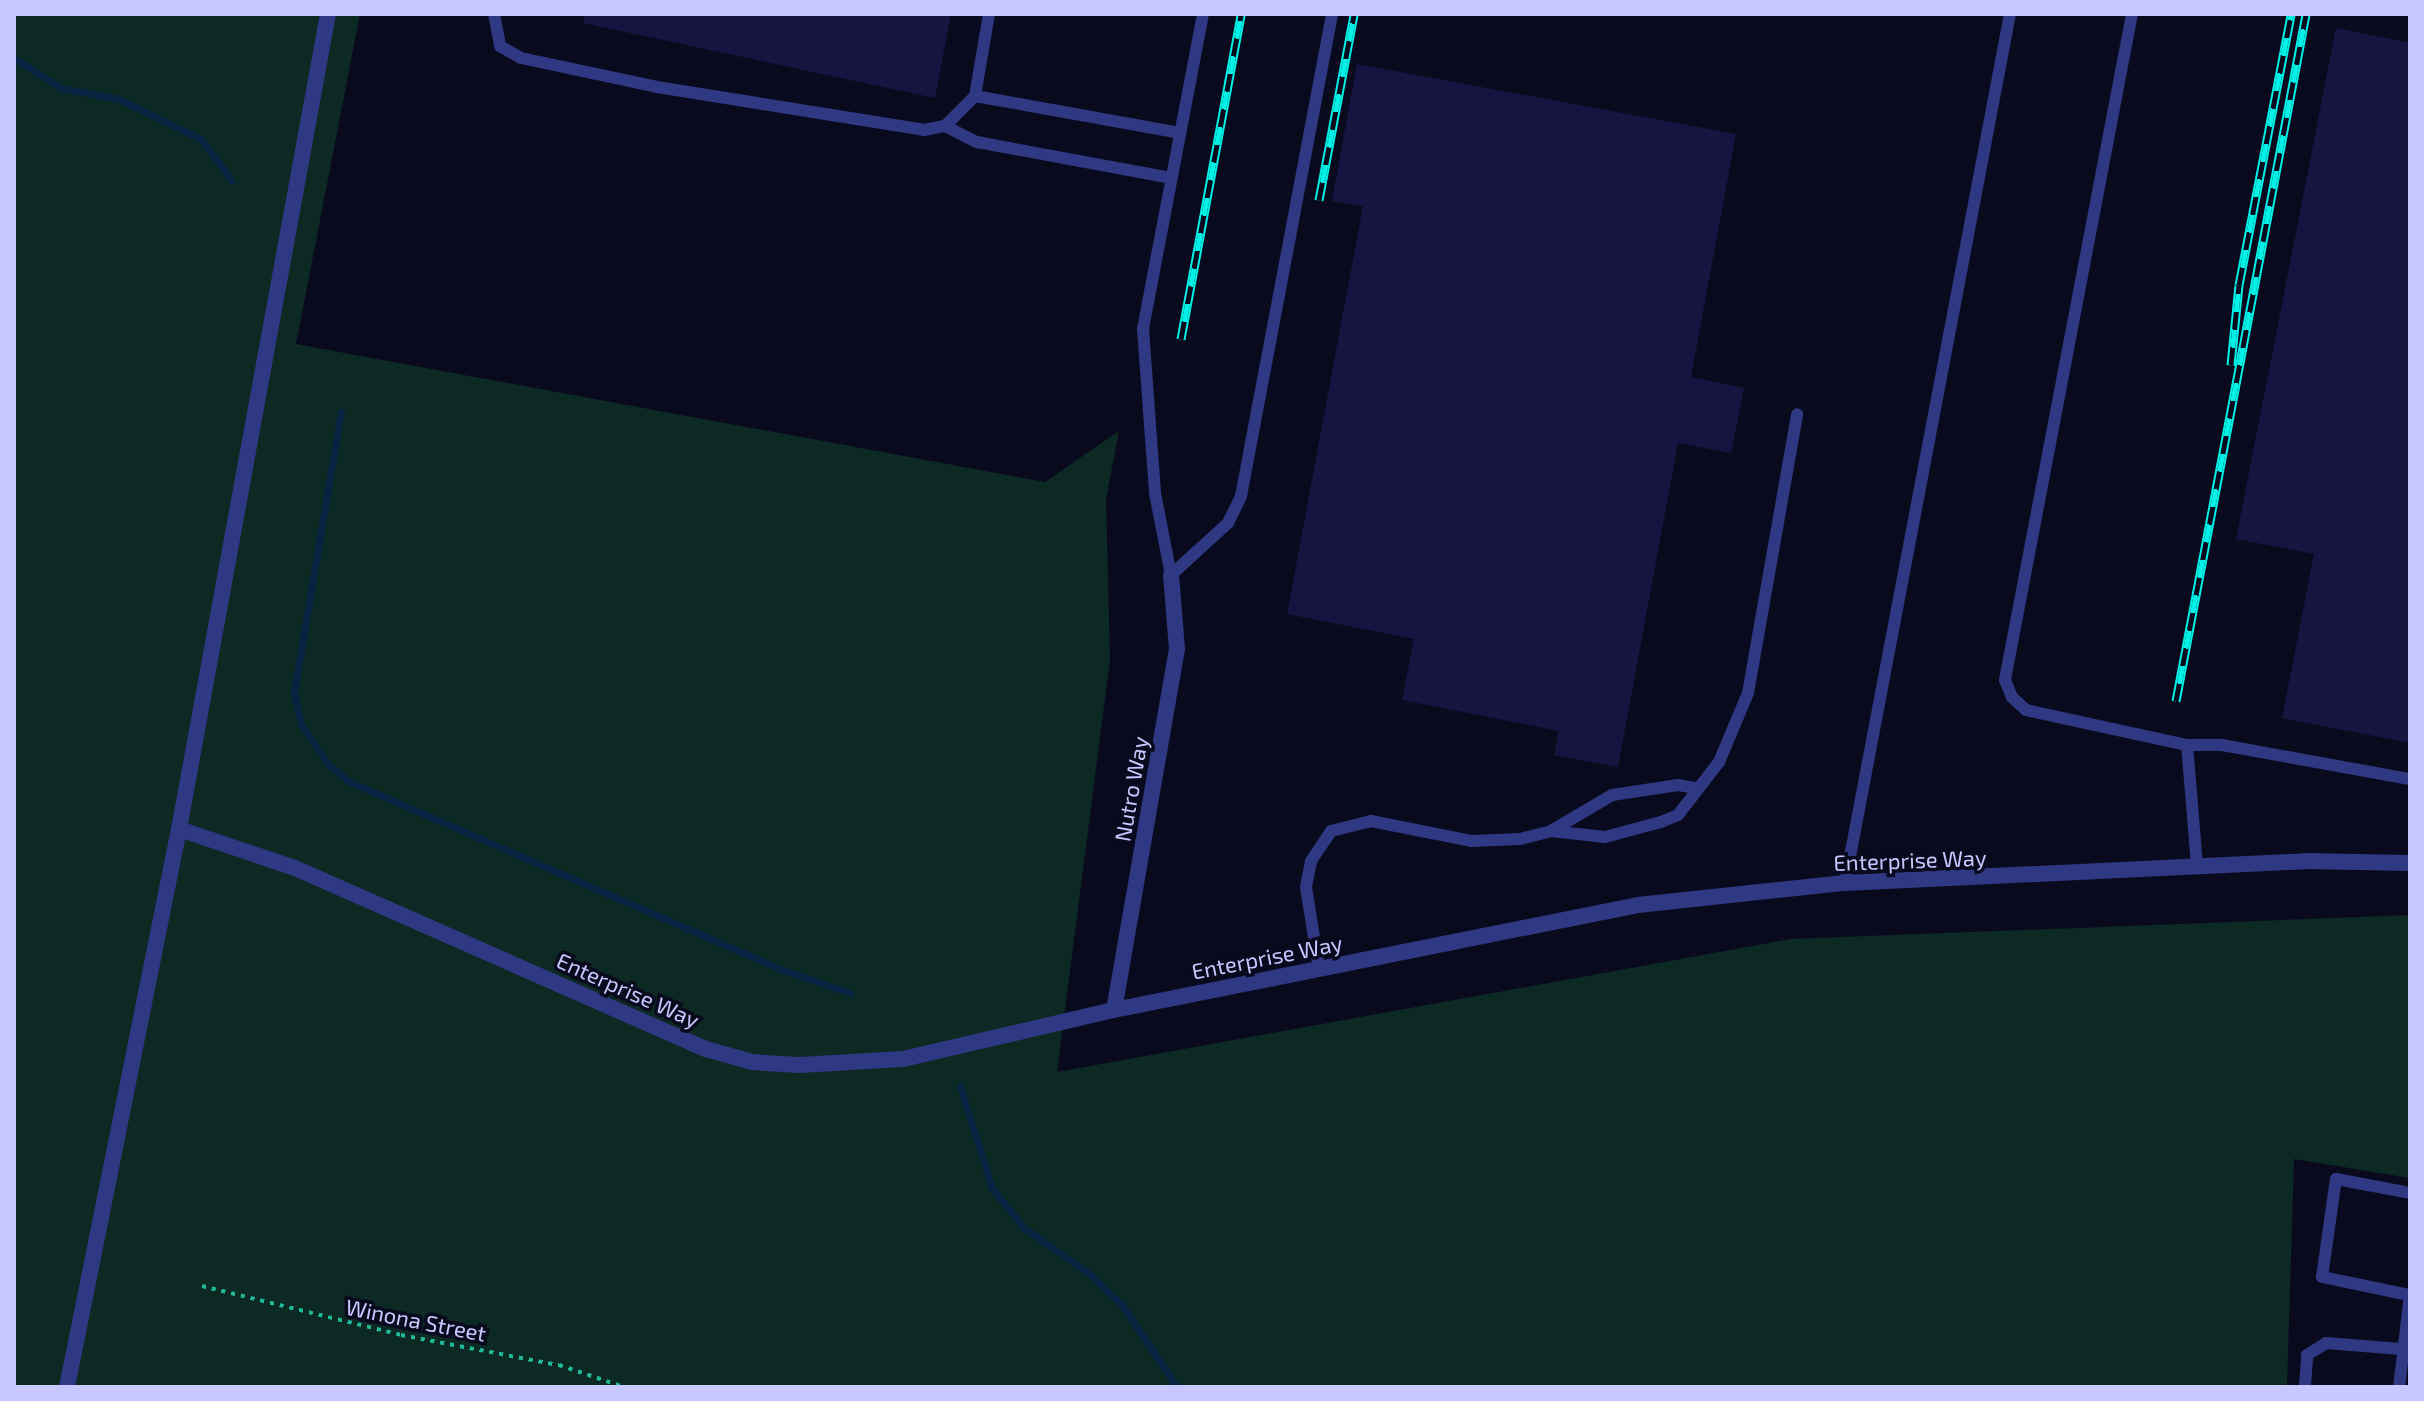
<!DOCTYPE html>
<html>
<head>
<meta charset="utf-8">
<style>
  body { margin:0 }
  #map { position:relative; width:2424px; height:1401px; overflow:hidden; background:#0a0a1e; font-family:"Exo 2",sans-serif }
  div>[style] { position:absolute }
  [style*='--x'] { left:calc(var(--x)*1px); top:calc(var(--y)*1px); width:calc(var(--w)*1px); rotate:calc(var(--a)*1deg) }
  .green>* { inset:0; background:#0c2924 }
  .stream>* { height:7px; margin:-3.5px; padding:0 3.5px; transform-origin:3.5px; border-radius:3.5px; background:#062441 }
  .building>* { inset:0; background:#161441 }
  .path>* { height:4px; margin-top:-2px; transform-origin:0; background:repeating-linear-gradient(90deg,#20ba9a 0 4px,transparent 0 10px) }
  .service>* { height:12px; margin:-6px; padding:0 6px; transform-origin:6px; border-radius:6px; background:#2f3882 }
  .minor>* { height:16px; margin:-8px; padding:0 8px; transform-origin:8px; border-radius:8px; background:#2f3882 }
  .rail>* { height:9px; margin-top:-4.5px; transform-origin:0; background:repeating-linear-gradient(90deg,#0a0a1e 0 18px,#00f2e7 0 36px); box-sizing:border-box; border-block:2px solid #00f2e7 }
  span { translate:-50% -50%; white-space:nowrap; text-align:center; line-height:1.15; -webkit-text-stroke:7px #0a0a1e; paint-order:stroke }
  .street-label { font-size:22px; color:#c7c8ff }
  .frame { position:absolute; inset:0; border:16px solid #c7c8ff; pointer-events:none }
</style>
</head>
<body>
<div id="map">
  <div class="green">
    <div style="clip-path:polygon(14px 14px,360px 14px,296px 344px,1045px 482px,1119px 431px,1106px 499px,1110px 660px,1057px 1072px,1791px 939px,2410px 915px,2410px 1178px,2294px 1159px,2287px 1387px,14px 1387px)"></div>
  </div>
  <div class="stream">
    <div style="--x:14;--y:58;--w:56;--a:32.6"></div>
    <div style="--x:61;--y:88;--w:59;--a:10.7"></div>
    <div style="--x:119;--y:99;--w:91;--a:26"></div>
    <div style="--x:201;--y:139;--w:52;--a:53.6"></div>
    <div style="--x:341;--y:412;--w:284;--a:99.5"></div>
    <div style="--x:294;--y:692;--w:33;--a:78"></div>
    <div style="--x:301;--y:724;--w:48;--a:56"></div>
    <div style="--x:328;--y:764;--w:26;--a:40"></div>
    <div style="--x:348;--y:781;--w:477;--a:23.5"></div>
    <div style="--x:786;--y:971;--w:68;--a:19"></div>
    <div style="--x:960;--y:1086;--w:107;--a:72.6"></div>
    <div style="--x:992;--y:1188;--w:51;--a:51.3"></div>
    <div style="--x:1024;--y:1228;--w:80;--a:34.9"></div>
    <div style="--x:1090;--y:1274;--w:45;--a:44.1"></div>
    <div style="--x:1122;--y:1305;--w:99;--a:56.1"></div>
  </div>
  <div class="building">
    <div style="clip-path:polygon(585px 14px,951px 14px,935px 98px,583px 23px)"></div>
    <div style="clip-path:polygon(2336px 28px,2410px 43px,2410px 743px,2282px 718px,2314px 554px,2236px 539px)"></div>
    <div style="clip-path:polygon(1357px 64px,1736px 134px,1691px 377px,1744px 388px,1731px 453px,1678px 443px,1618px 767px,1554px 755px,1559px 731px,1402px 700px,1414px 639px,1287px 614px,1363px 206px,1332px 201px)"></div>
  </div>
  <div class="path">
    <div style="--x:202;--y:1286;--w:205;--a:13.8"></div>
    <div style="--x:401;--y:1335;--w:161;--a:10.8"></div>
    <div style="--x:559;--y:1365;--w:69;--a:18.7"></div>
  </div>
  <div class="service">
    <div style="--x:494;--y:14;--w:33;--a:79"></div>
    <div style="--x:500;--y:46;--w:24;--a:30"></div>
    <div style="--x:521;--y:58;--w:139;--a:12"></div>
    <div style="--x:657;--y:87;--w:270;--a:9.1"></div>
    <div style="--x:924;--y:130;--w:21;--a:-11"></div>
    <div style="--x:945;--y:126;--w:42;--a:-45"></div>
    <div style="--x:989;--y:14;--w:83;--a:99.7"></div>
    <div style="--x:975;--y:96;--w:208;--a:10.2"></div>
    <div style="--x:1203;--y:14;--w:321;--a:100.8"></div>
    <div style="--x:1143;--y:329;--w:164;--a:85.8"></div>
    <div style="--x:1155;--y:493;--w:84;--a:79"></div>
    <div style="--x:1171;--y:575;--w:77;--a:-42.4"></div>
    <div style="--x:1228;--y:523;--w:30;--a:-64"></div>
    <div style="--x:1241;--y:496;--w:491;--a:-79.3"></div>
    <div style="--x:2132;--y:14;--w:678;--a:100.8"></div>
    <div style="--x:2005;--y:680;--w:18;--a:68"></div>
    <div style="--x:2012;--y:697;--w:19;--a:43"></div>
    <div style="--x:2026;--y:710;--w:165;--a:12.3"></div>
    <div style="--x:945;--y:126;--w:36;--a:27"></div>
    <div style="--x:977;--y:142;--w:197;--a:10.5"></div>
    <div style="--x:1551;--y:831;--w:54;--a:6.3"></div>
    <div style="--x:1605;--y:837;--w:58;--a:-15"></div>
    <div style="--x:1661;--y:822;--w:18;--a:-22"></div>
    <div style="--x:1678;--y:815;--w:67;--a:-52.3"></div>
    <div style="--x:1719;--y:762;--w:75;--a:-67.2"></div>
    <div style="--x:1748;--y:693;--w:283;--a:-80"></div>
    <div style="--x:2197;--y:866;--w:121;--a:-94.7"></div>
    <div style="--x:2187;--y:745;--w:35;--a:0"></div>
    <div style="--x:2222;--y:745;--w:191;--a:10.3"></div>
    <div style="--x:1845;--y:883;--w:885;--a:-79.25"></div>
    <div style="--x:1319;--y:969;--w:83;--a:-99"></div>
    <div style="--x:1306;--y:887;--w:26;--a:-79"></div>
    <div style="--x:1311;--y:861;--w:36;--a:-56"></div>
    <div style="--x:1331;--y:831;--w:41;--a:-14"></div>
    <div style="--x:1371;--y:821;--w:102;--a:11.3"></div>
    <div style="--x:1471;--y:841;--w:49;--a:-2.3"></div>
    <div style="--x:1520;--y:839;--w:32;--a:-14"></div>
    <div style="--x:1551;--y:831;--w:71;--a:-30.5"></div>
    <div style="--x:1612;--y:795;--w:67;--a:-8.6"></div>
    <div style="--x:1678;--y:785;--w:17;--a:10"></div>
    <div style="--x:2409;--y:1295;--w:89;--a:-168.3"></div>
    <div style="--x:2322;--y:1277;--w:99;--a:-81.9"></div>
    <div style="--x:2336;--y:1179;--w:75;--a:10.7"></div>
    <div style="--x:2305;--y:1387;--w:32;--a:-86"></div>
    <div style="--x:2307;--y:1355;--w:22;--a:-32"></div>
    <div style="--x:2326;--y:1343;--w:75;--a:4.6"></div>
    <div style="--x:2399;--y:1387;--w:93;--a:-83.2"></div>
  </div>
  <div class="minor">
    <div style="--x:179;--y:829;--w:122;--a:18.6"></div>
    <div style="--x:295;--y:868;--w:449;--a:23.8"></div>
    <div style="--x:706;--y:1049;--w:48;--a:15.8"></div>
    <div style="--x:752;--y:1062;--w:47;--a:3.7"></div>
    <div style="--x:799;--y:1065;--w:104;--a:-3.3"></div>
    <div style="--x:903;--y:1059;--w:217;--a:-13.1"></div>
    <div style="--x:1114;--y:1010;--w:534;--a:-11.33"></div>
    <div style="--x:1638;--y:905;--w:208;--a:-6.1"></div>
    <div style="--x:1845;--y:883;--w:462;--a:-2.7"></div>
    <div style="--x:2306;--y:861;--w:104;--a:1.1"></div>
    <div style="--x:1114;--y:1010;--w:366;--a:-80.1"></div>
    <div style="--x:1177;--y:649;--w:74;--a:-94.6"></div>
    <div style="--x:67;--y:1387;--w:569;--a:-78.65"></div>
    <div style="--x:179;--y:829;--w:829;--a:-79.64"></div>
  </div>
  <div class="rail">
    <div style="--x:1319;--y:200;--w:189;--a:-79.3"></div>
    <div style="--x:1181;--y:339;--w:330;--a:-79.5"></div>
    <div style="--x:2231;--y:365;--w:80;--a:-84.3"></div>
    <div style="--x:2239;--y:285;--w:276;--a:-79.1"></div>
    <div style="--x:2176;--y:701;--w:699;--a:-79.28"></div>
  </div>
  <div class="street-label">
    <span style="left:1131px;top:789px;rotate:-80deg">Nutro Way</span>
    <span style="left:1910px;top:860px;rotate:-2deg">Enterprise Way</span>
    <span style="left:1267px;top:957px;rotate:-11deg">Enterprise Way</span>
    <span style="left:628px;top:990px;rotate:24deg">Enterprise Way</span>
    <span style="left:416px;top:1320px;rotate:11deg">Winona Street</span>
  </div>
  <div class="frame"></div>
</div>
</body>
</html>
